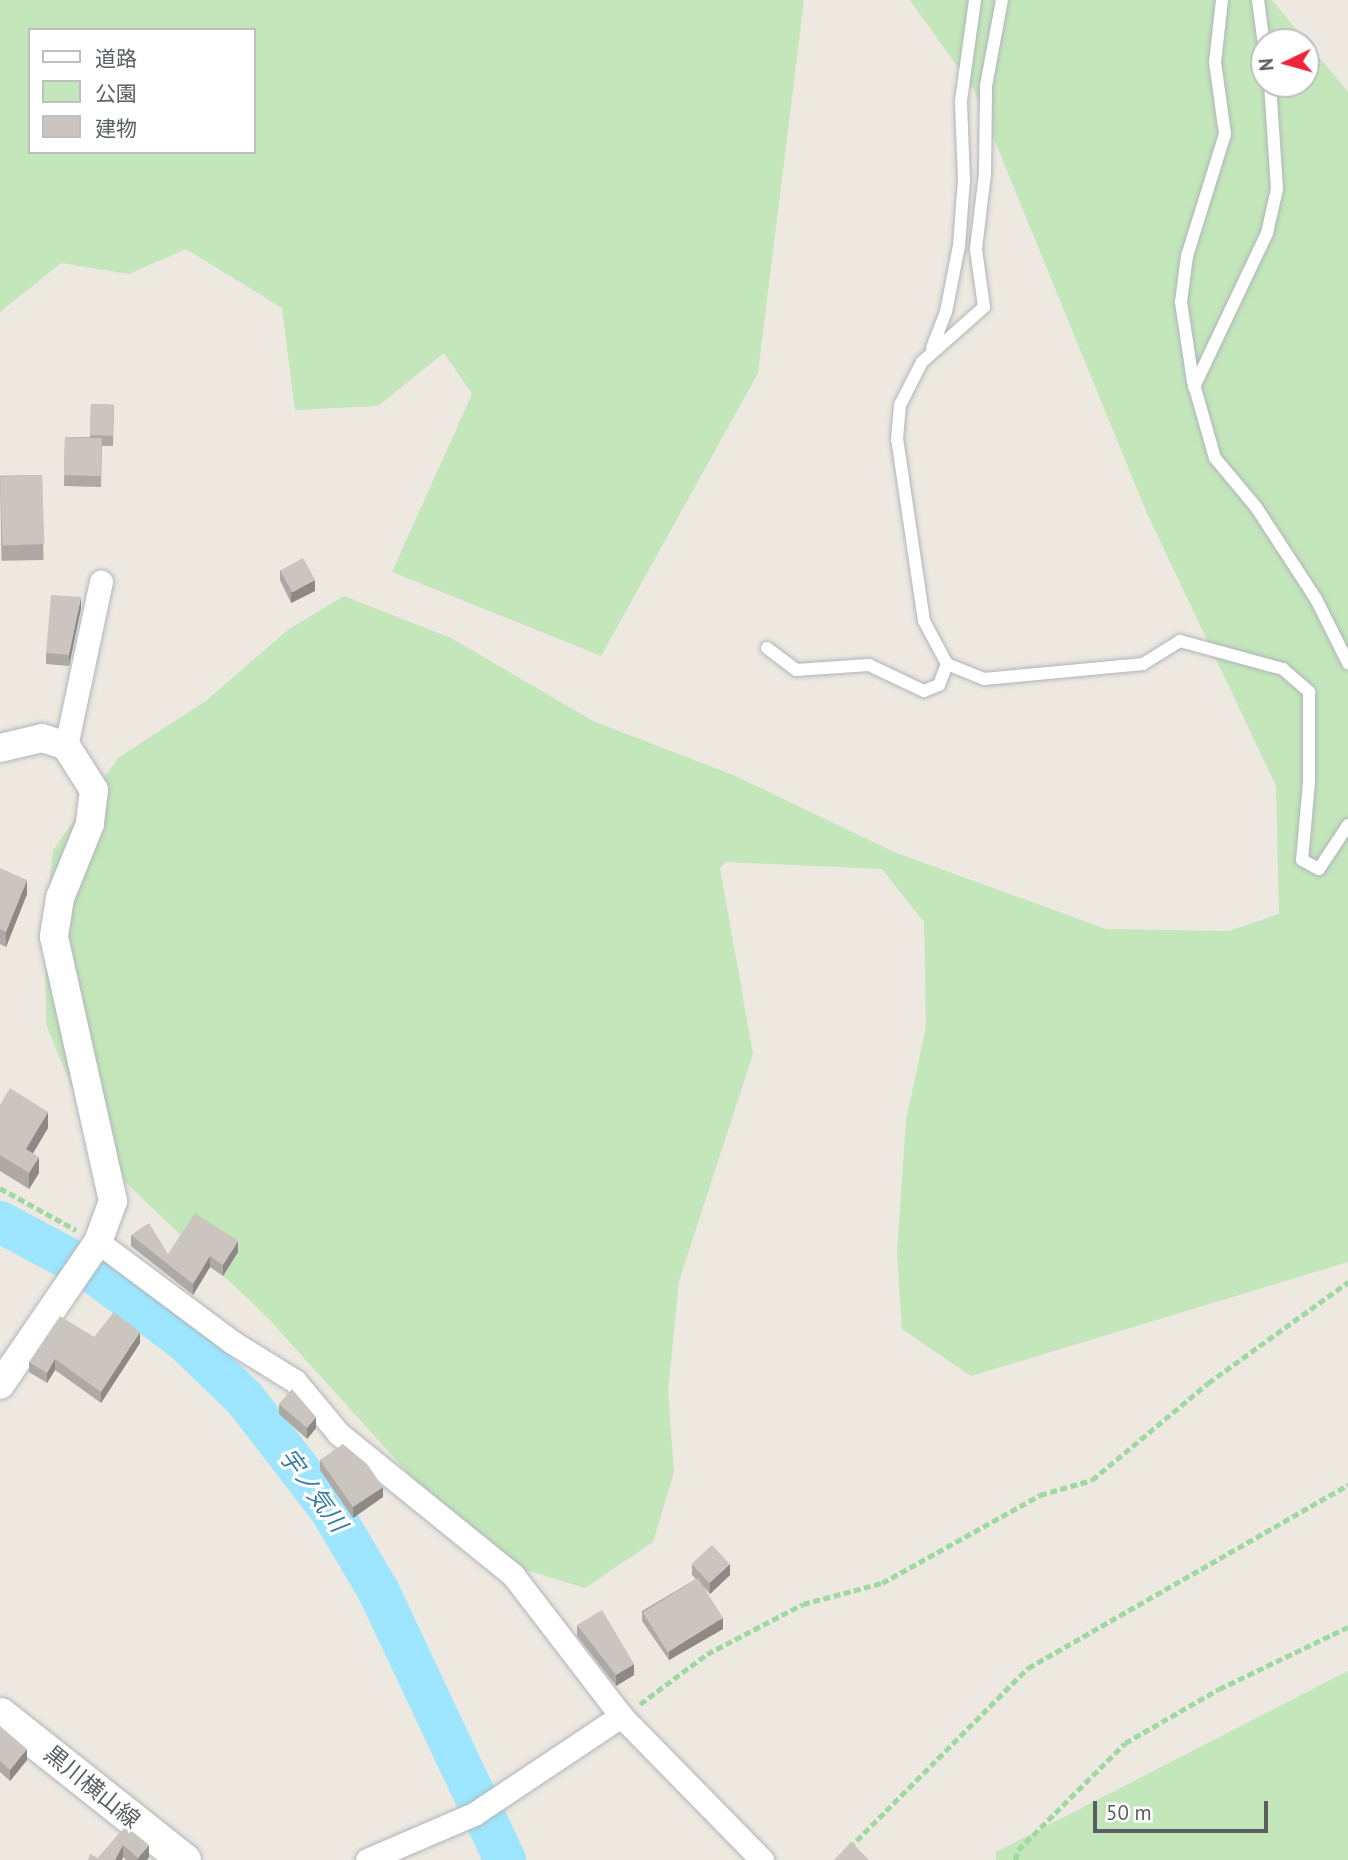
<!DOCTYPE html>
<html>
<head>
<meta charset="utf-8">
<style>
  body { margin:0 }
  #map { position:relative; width:1348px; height:1860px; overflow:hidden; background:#ede8e0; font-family:"PT Sans","Noto Sans JP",sans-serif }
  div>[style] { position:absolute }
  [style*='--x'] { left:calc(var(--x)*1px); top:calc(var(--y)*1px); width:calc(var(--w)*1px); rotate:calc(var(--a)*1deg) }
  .green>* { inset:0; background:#c3e6bb }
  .river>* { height:42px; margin:-21px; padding:0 21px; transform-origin:21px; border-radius:21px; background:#9ee6ff }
  .path>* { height:4.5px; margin-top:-2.25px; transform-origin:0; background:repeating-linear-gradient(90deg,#9ed8a3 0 7px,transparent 0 10.5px) }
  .roads { filter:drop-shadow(0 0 2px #b1b5b9) drop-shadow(0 0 2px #b1b5b9) }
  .service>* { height:12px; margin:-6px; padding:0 6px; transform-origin:6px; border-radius:6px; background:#fff }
  .minor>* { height:23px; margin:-11.5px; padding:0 11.5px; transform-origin:11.5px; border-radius:11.5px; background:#fff }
  .tertiary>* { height:28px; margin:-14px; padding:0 14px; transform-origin:14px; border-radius:14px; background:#fff }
  .secondary>* { height:33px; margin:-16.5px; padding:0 16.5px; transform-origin:16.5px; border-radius:16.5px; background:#fff }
  .wall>* { inset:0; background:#aea9a4; transform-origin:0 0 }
  .shaded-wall>* { inset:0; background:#8d8a86 }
  .building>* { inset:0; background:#cac5bf; transform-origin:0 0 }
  span { translate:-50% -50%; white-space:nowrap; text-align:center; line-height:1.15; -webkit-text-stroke:6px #fff; paint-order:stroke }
  .street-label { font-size:23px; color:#595f62 }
  .water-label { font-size:24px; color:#347da2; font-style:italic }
  .legend { position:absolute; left:28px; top:28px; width:228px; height:126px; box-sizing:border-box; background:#fff; border:2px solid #bdbfc0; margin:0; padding:9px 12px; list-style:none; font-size:21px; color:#595f62 }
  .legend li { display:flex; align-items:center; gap:14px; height:35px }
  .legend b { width:35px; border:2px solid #bdbfc0 }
  .north { position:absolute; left:1250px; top:28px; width:70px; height:70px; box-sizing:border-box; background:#fff; border:2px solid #bdbfc0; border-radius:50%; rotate:265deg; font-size:19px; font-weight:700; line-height:28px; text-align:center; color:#595f62 }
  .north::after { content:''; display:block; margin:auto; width:24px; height:32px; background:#ee2439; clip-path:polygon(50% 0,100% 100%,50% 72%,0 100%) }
  .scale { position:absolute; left:1093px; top:1801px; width:175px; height:32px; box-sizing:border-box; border:4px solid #595f62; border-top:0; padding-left:9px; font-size:21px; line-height:24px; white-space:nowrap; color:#595f62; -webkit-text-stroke:5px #fff; paint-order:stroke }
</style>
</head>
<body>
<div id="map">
  <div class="green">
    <div style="clip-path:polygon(evenodd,0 0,804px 0,758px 373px,601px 656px,392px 572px,472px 394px,444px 353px,378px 406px,295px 410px,282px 308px,186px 249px,129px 274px,61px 263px,0 312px,0 0,30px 30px,254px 30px,254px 152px,30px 152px,30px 30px)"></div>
    <div style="clip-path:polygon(evenodd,910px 0,1272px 0,1348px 92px,1348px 1262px,971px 1376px,902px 1329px,897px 1253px,906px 1120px,926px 1027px,924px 922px,882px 869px,726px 862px,720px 868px,753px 1054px,679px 1281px,668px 1391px,674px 1472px,653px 1542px,585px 1588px,506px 1564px,416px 1482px,268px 1318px,101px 1159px,46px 1024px,45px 925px,53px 850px,118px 758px,207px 700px,289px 629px,344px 596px,451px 638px,593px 721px,733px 775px,894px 852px,1106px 929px,1229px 931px,1279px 914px,1276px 786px,1146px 511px,974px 90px,910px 0,1264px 42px,1306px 42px,1306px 84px,1264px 84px,1264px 42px)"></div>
    <div style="clip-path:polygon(1348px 1671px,1348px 1860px,996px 1860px,996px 1852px)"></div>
  </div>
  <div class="river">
    <div style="--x:0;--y:1222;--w:102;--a:28.1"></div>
    <div style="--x:90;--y:1270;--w:119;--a:36.8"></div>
    <div style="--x:185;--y:1341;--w:83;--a:44"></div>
    <div style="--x:245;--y:1399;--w:139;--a:52.3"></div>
    <div style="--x:330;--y:1509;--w:96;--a:59.4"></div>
    <div style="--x:379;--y:1592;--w:296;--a:64.8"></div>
  </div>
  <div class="path">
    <div style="--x:0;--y:1188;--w:87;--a:28.9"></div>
    <div style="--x:640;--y:1704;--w:84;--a:-36.7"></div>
    <div style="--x:707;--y:1654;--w:108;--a:-27.5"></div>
    <div style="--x:803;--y:1604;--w:82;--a:-14.9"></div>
    <div style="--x:882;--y:1583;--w:181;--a:-29.1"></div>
    <div style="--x:1040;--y:1495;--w:54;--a:-16.1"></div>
    <div style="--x:1092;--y:1480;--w:151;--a:-39.9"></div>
    <div style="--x:1208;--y:1383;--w:173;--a:-35.8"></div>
    <div style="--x:849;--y:1848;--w:254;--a:-45.2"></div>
    <div style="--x:1028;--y:1668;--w:369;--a:-29.8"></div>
    <div style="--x:1015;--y:1860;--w:10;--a:-73"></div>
    <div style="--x:1018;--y:1850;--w:151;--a:-45"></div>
    <div style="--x:1125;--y:1743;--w:108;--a:-29.9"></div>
    <div style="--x:1219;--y:1689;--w:143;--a:-25.7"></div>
  </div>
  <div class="roads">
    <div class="service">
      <div style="--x:1222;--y:0;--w:62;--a:96.4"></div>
      <div style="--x:1215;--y:62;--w:73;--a:82.1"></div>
      <div style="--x:1225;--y:134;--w:128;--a:107.3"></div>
      <div style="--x:1187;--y:256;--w:46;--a:97.4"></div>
      <div style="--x:1181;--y:302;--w:80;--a:81.4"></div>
      <div style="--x:1193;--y:381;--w:80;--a:74.1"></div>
      <div style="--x:1215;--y:458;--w:64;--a:50.1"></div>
      <div style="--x:1256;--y:507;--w:110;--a:56.9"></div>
      <div style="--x:1316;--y:599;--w:72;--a:63.4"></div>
      <div style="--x:1258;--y:0;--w:45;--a:82.4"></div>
      <div style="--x:932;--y:348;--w:39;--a:-69"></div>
      <div style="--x:946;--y:312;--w:67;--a:-78.9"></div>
      <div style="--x:959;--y:246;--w:66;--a:-85.7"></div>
      <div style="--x:964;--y:180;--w:79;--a:-92.2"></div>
      <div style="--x:961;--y:101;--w:102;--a:-82.1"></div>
      <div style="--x:1194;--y:387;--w:170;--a:-64.6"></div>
      <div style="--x:1267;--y:233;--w:45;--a:-77.2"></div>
      <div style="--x:1277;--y:189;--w:105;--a:-93.8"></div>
      <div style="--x:767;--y:648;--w:36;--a:37"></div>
      <div style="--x:796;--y:670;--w:73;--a:-3.9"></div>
      <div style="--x:869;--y:665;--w:61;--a:25.3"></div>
      <div style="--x:924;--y:691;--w:16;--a:-22"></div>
      <div style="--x:939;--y:685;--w:22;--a:-69"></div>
      <div style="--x:947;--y:664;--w:49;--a:-118.1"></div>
      <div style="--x:924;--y:621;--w:184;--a:-98.4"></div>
      <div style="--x:897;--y:439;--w:34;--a:-85"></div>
      <div style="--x:900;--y:405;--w:48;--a:-62.9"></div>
      <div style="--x:922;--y:362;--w:83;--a:-41.6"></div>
      <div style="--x:984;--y:307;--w:59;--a:-97.9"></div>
      <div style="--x:976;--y:249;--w:77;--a:-83.2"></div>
      <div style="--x:985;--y:173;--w:87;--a:-89.3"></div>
      <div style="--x:986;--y:86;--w:87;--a:-79.5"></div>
      <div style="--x:947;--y:664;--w:40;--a:22"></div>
      <div style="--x:984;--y:679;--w:160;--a:-5.4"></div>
      <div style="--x:1143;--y:664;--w:44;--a:-31.9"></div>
      <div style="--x:1180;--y:641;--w:107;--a:15.2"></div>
      <div style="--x:1283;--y:669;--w:35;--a:41"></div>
      <div style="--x:1309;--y:692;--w:90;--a:90"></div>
      <div style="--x:1309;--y:782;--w:78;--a:95.1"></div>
      <div style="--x:1302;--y:860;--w:19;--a:28"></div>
      <div style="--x:1319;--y:869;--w:53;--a:-56.6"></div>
    </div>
    <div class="minor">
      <div style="--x:66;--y:746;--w:168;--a:-78"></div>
      <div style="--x:98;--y:1242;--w:167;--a:36.7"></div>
      <div style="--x:232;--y:1342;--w:74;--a:31.8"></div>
      <div style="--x:295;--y:1381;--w:69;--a:50.3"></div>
      <div style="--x:339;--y:1434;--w:224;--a:39"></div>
      <div style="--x:513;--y:1575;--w:178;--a:52.5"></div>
      <div style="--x:621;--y:1716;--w:202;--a:45.6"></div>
      <div style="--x:367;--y:1860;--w:116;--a:-23.3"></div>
      <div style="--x:474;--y:1814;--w:177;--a:-33.7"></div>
    </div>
    <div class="tertiary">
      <div style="--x:0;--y:748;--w:43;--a:-13.4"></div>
      <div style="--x:42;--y:738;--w:25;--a:18"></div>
      <div style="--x:66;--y:746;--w:52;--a:57.5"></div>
      <div style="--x:94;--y:790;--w:34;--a:97"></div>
      <div style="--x:90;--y:824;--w:80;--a:112.1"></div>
      <div style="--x:60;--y:898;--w:39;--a:99"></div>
      <div style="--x:54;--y:937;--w:271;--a:77.4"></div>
      <div style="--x:113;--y:1201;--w:44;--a:110.1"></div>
      <div style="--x:98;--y:1242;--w:173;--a:124.4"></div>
    </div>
    <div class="secondary">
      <div style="--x:0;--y:1714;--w:235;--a:38.4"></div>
    </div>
  </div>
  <div class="wall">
    <div style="clip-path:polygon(91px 404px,114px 405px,113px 446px,102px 446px,101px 487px,64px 486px,65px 437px,90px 437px)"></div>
    <div style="left:42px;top:475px;width:85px;height:42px;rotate:89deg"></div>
    <div style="clip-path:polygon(280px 570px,315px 591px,291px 603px,280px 580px)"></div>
    <div style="clip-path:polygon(81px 608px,69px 666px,46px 664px,46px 653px)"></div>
    <div style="clip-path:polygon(0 868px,27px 894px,6px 947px,0 944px)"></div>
    <div style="clip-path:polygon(0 1105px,48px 1128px,33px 1153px,39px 1173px,29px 1189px,0 1171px)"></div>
    <div style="clip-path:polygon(131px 1235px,168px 1254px,238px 1252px,223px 1276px,210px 1267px,193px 1295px,131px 1246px)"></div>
    <div style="clip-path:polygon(94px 1337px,140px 1343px,101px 1403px,55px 1370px,47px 1383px,29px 1372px,29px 1362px)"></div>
    <div style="clip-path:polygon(279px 1404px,316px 1428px,307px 1439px,279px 1414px)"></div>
    <div style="clip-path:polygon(320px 1460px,383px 1497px,353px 1518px,320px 1470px)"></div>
    <div style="clip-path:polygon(692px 1564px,730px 1575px,710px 1594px,704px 1587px,723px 1629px,669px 1660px,642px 1621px,642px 1611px,696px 1579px,692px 1575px)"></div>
    <div style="clip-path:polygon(577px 1625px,634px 1675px,616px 1686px,577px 1636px)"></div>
    <div style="clip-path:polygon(0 1726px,27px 1760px,10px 1781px,0 1772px)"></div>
    <div style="clip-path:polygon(126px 1826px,149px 1857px,147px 1860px,126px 1860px,123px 1857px,122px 1860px,88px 1860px,98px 1858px)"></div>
  </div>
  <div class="shaded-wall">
    <div style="clip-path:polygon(315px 580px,315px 591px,291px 603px,291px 592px)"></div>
    <div style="clip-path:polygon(81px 597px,81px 608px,69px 666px,69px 655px)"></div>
    <div style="clip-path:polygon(27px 880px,27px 894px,6px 947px,6px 932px)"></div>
    <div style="clip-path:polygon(48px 1112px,48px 1128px,26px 1165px,26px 1149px)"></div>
    <div style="clip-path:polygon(39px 1157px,39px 1173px,29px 1189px,29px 1173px)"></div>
    <div style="clip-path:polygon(238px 1241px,238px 1252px,223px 1276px,223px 1265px)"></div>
    <div style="clip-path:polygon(210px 1256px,210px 1267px,193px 1295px,193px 1284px)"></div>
    <div style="clip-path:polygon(140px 1332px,140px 1343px,101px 1403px,101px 1392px)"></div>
    <div style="clip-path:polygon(55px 1359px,55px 1370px,47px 1383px,47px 1373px)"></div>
    <div style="clip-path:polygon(316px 1417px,316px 1428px,307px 1439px,307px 1428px)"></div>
    <div style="clip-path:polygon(383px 1487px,383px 1497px,353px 1518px,353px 1507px)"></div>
    <div style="clip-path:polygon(730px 1564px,730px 1575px,710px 1594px,710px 1583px)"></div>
    <div style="clip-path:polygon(723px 1618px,723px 1629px,669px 1660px,669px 1650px)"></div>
    <div style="clip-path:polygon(634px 1664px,634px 1675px,616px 1686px,616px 1675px)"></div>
    <div style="clip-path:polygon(27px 1749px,27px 1760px,10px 1781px,10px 1770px)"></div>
    <div style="clip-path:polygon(123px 1845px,123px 1857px,122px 1860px,115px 1860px)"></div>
    <div style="clip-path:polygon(149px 1845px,149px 1857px,147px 1860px,138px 1860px,138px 1858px)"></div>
  </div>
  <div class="building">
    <div style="left:91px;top:404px;width:23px;height:31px;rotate:2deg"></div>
    <div style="left:65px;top:437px;width:37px;height:38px;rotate:2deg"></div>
    <div style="left:42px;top:475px;width:69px;height:42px;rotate:88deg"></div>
    <div style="left:303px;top:558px;width:25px;height:26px;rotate:61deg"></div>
    <div style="clip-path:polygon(51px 595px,81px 597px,69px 655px,46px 653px)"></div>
    <div style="clip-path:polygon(0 868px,27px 880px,6px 932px,0 929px)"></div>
    <div style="clip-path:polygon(10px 1088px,48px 1112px,26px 1149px,39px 1157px,29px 1173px,0 1155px,0 1105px)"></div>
    <div style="clip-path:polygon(195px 1213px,238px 1241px,223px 1265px,210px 1256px,193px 1284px,131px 1235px,149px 1223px,168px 1254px)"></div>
    <div style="clip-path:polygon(114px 1312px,140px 1332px,101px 1392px,55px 1359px,47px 1373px,29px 1362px,60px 1316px,94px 1337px)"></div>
    <div style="clip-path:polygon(292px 1389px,316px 1417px,307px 1428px,279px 1404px)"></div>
    <div style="clip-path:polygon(343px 1444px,367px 1464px,383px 1487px,353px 1507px,320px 1460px)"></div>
    <div style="left:712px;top:1545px;width:26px;height:28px;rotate:47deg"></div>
    <div style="left:698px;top:1578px;width:47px;height:65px;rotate:58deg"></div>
    <div style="clip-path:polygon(602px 1610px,634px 1664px,616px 1675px,577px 1625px)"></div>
    <div style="clip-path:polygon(0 1726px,27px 1749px,10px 1770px,0 1761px)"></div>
    <div style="clip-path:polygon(126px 1826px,149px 1845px,138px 1858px,123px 1845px,115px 1860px,88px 1860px,90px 1854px,98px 1858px)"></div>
    <div style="clip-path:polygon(851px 1842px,869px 1860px,834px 1860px)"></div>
  </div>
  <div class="street-label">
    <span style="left:92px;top:1787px;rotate:39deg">黒川横山線</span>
  </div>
  <div class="water-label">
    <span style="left:313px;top:1490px;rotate:54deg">宇ノ気川</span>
  </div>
  <ul class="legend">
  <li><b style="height:9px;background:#fff"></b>道路</li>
  <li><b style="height:19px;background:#c3e6bb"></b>公園</li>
  <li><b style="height:19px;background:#cac5bf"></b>建物</li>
  </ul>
  <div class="north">N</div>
  <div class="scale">50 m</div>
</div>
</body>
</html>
